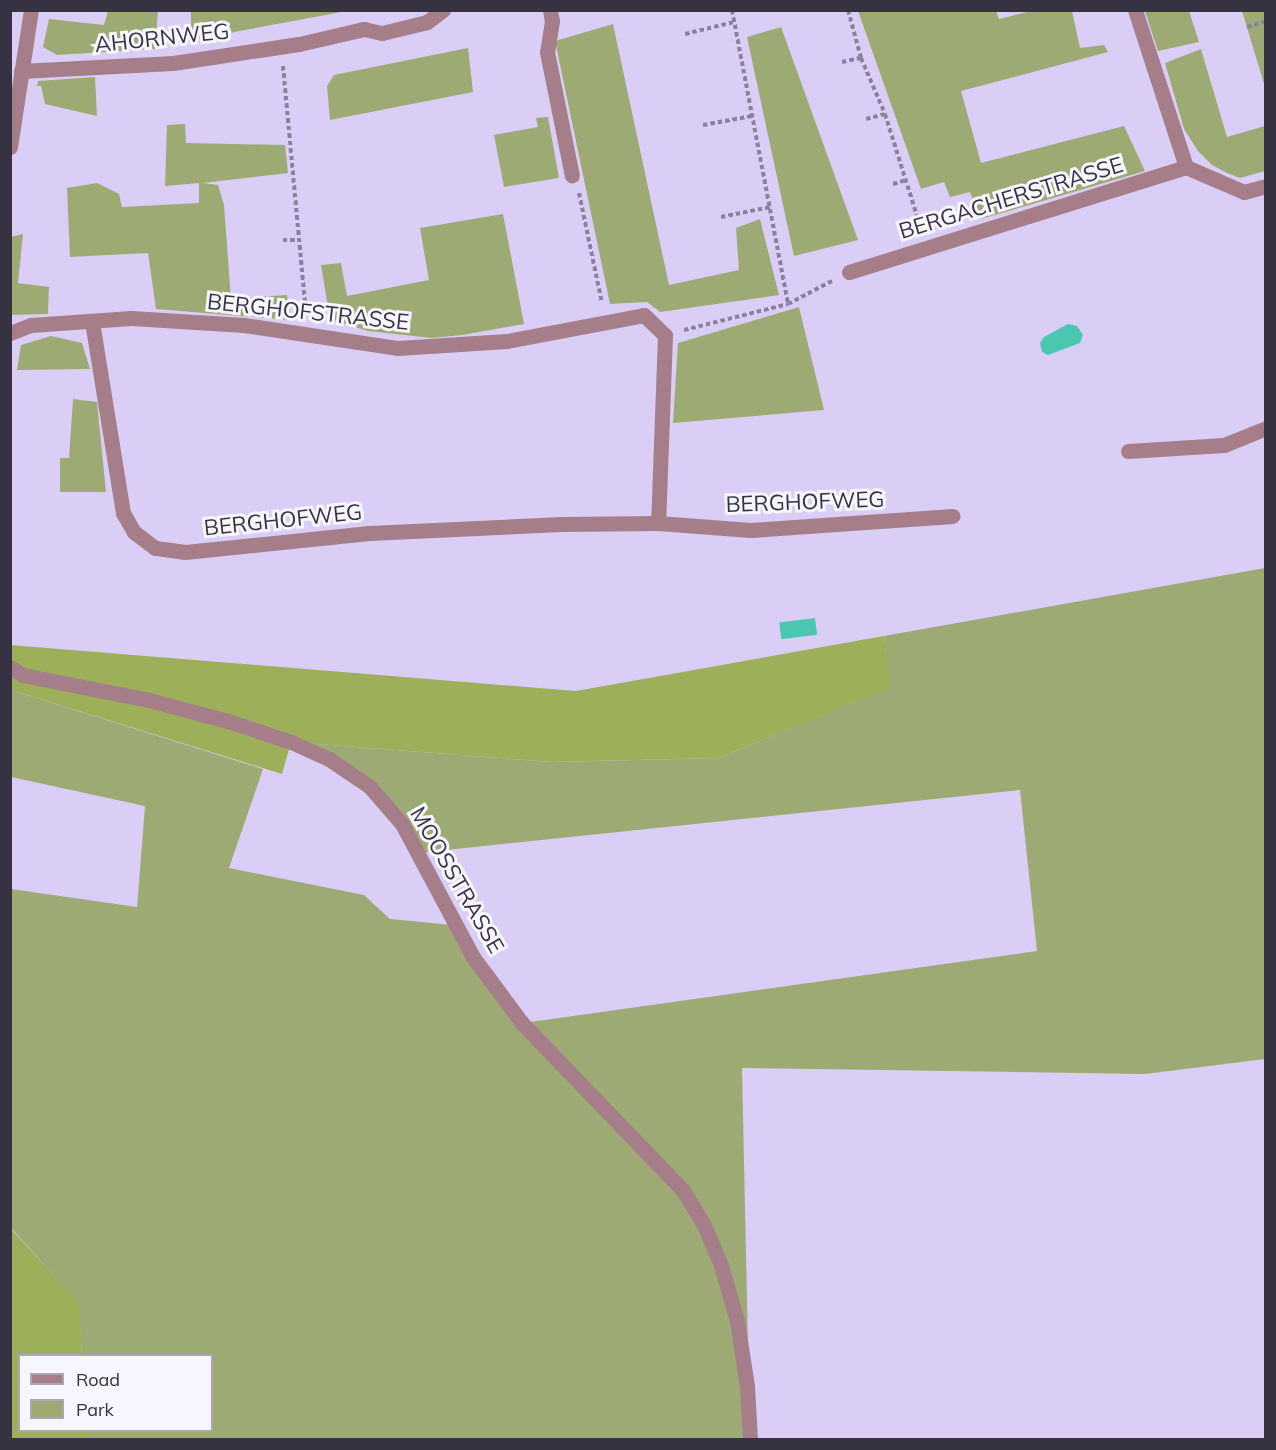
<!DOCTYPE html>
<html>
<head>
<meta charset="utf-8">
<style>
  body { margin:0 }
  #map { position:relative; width:1276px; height:1450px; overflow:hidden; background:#dacef6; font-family:Mulish,sans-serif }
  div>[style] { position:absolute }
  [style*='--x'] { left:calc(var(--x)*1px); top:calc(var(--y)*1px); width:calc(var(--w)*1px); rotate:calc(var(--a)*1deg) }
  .green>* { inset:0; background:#9eaa74 }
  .forest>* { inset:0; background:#9daf59 }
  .water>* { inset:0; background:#4bc6b0; transform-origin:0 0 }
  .path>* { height:4px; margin-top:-2px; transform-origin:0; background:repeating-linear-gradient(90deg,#8a819d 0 4.5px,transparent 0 7.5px) }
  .minor>* { height:15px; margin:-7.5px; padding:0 7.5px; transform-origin:7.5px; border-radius:7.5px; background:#a57e8a }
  span { translate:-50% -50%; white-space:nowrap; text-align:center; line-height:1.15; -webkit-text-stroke:6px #f7f5fd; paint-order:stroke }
  .street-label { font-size:22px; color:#373242 }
  .frame { position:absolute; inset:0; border:12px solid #373242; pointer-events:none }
  .legend { position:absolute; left:18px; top:1354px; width:195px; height:78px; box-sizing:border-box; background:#f7f5fd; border:2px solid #aaa7b2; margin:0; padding:8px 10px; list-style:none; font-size:18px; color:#373242 }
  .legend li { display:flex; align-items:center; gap:12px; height:30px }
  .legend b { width:30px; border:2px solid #aaa7b2 }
</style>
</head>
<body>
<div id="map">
  <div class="green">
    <div style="clip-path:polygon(191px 10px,347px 10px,347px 11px,191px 40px)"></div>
    <div style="clip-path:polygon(108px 11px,158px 11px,155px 49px,57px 55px,43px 47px,49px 19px,104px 25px)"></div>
    <div style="clip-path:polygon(858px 11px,996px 11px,999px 19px,1031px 11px,1072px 11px,1080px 48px,1104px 45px,1108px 52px,961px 91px,981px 163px,1124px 126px,1145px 171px,981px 219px,970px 192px,950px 197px,944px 182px,921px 189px)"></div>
    <div style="clip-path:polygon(1145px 11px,1189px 11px,1199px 42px,1158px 51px)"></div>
    <div style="clip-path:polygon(1242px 11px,1265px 11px,1265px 87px)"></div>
    <div style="clip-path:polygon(613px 24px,669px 285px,739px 270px,736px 228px,760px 219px,779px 295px,660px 312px,647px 302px,610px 304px,555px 41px)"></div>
    <div style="clip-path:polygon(781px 27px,858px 240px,794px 256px,747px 37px)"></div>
    <div style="clip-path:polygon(468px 48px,473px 92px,330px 120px,327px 86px,334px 75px)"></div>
    <div style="clip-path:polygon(1201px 49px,1227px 137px,1265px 126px,1265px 171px,1240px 178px,1227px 173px,1212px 165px,1198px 151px,1184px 129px,1165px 63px)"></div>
    <div style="clip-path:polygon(95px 77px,97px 116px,45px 104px,41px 86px,37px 86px,38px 81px)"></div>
    <div style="clip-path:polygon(548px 117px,559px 178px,504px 187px,494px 135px,538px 127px,536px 118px)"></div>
    <div style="clip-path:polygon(185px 124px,186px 143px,285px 145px,288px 173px,203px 183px,218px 185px,224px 205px,231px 299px,287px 295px,291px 320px,156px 309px,148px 253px,70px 257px,67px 188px,97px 183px,119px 194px,122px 207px,199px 203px,199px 183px,165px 186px,167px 125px)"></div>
    <div style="clip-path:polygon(503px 214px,524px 324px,462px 335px,432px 338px,368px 331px,330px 319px,321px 265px,341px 263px,347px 296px,429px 280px,420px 228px)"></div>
    <div style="clip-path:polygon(23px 234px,18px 283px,49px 287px,48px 314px,11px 315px,11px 237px)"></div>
    <div style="clip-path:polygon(799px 307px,824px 410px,673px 423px,678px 343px)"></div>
    <div style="clip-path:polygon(51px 336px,82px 343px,90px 369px,17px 370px,21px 345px)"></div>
    <div style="clip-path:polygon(73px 399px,97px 402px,106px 492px,60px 492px,60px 458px,69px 458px)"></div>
    <div style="clip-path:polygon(1265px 568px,1265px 1059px,1145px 1074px,742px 1068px,750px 1439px,88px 1439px,88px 1431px,212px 1430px,212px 1356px,82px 1355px,78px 1302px,11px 1228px,11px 889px,137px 907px,145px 806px,11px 777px,11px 690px,263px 769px,229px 868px,364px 895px,390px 919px,453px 925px,523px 1023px,1037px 951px,1020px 790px,418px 853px,370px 787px,291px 742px,552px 762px,719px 758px,889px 687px,884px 636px)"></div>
  </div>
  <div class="forest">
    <div style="clip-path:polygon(884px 636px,890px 687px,719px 758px,552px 762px,291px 742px,282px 774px,11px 690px,10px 645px,576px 691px)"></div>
    <div style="clip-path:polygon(10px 1228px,79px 1302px,82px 1355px,20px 1356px,20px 1430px,88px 1431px,88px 1439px,11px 1439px)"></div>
  </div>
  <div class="water">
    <div style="clip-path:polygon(1068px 324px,1077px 326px,1083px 335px,1080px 343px,1048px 355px,1042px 352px,1040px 343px,1044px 337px)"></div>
    <div style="left:815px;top:618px;width:17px;height:36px;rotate:83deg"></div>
  </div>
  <div class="path">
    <div style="--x:732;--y:10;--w:299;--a:79.2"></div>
    <div style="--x:848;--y:10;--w:50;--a:74.8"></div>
    <div style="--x:861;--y:58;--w:61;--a:66.8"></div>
    <div style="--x:885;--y:114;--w:121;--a:72.6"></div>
    <div style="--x:1247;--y:27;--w:20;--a:-18"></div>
    <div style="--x:685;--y:34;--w:50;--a:-13.8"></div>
    <div style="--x:842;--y:62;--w:19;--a:-12"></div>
    <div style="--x:283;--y:66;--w:248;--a:84.7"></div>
    <div style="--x:866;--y:119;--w:20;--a:-15"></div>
    <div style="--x:703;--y:125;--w:50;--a:-10.4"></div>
    <div style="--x:893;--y:184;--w:14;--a:-17"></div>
    <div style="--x:579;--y:193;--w:112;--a:78.2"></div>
    <div style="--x:721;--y:217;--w:50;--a:-11.5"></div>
    <div style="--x:283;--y:240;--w:16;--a:0"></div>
    <div style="--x:684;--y:330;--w:107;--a:-14"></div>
    <div style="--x:788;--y:304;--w:50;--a:-27.6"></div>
  </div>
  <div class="minor">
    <div style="--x:550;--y:10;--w:11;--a:80"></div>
    <div style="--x:552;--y:21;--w:31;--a:99"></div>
    <div style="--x:547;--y:52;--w:126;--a:78.6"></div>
    <div style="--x:1135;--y:10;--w:165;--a:72"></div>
    <div style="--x:1186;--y:167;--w:63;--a:23.3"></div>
    <div style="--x:1244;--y:192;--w:23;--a:-15"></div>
    <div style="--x:21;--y:71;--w:152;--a:-3"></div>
    <div style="--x:173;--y:63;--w:127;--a:-8.6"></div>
    <div style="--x:299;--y:44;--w:67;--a:-13"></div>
    <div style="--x:364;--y:29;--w:18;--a:13"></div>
    <div style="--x:382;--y:33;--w:46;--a:-13.7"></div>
    <div style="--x:427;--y:22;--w:20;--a:-37"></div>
    <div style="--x:10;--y:147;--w:139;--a:-81.3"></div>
    <div style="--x:849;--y:272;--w:353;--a:-17.3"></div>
    <div style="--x:10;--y:333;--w:22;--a:-21"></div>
    <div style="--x:31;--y:325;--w:100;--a:-4"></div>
    <div style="--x:131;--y:318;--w:113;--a:3.5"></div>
    <div style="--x:244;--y:325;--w:156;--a:8.5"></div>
    <div style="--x:398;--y:348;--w:109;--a:-3.7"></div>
    <div style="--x:507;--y:341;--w:139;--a:-10.7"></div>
    <div style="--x:644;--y:315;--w:29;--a:44"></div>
    <div style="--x:665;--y:335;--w:188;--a:92.1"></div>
    <div style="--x:658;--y:523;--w:97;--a:179.4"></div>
    <div style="--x:561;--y:524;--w:192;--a:177.3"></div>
    <div style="--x:369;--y:533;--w:185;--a:174.1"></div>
    <div style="--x:185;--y:552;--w:30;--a:-172"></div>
    <div style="--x:155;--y:548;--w:26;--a:-143"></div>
    <div style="--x:134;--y:532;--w:22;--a:-120"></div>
    <div style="--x:123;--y:513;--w:194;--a:-99.2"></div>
    <div style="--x:1128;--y:451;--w:96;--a:-3.6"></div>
    <div style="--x:1224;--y:445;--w:45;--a:-22"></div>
    <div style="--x:658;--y:523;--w:93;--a:4.3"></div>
    <div style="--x:751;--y:530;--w:202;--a:-4"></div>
    <div style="--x:10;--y:667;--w:15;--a:32"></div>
    <div style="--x:23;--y:675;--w:128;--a:11.2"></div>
    <div style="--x:149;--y:700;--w:85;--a:15"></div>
    <div style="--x:231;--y:722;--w:63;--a:18.4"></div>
    <div style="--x:291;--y:742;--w:42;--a:24.1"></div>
    <div style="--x:329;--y:759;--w:50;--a:34.3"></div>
    <div style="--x:370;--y:787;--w:49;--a:49.1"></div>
    <div style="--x:402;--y:824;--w:151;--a:61.9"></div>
    <div style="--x:473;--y:957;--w:82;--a:53.4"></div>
    <div style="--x:522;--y:1023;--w:231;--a:46.1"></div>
    <div style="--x:682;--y:1189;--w:42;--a:58.6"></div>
    <div style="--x:704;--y:1225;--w:43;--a:67"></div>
    <div style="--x:721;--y:1265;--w:58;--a:74.1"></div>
    <div style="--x:737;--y:1321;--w:66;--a:81.3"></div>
    <div style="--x:747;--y:1386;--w:54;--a:86.8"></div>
  </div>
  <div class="street-label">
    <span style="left:162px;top:38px;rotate:-6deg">AHORNWEG</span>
    <span style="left:1011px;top:198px;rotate:-17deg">BERGACHERSTRASSE</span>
    <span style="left:308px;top:312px;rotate:6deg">BERGHOFSTRASSE</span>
    <span style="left:805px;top:502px;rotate:-2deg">BERGHOFWEG</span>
    <span style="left:283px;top:520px;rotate:-6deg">BERGHOFWEG</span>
    <span style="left:457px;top:880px;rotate:60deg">MOOSSTRASSE</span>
  </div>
  <div class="frame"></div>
  <ul class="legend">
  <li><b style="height:8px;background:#a57e8a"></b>Road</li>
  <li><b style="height:16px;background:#9eaa74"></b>Park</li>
  </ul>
</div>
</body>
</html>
